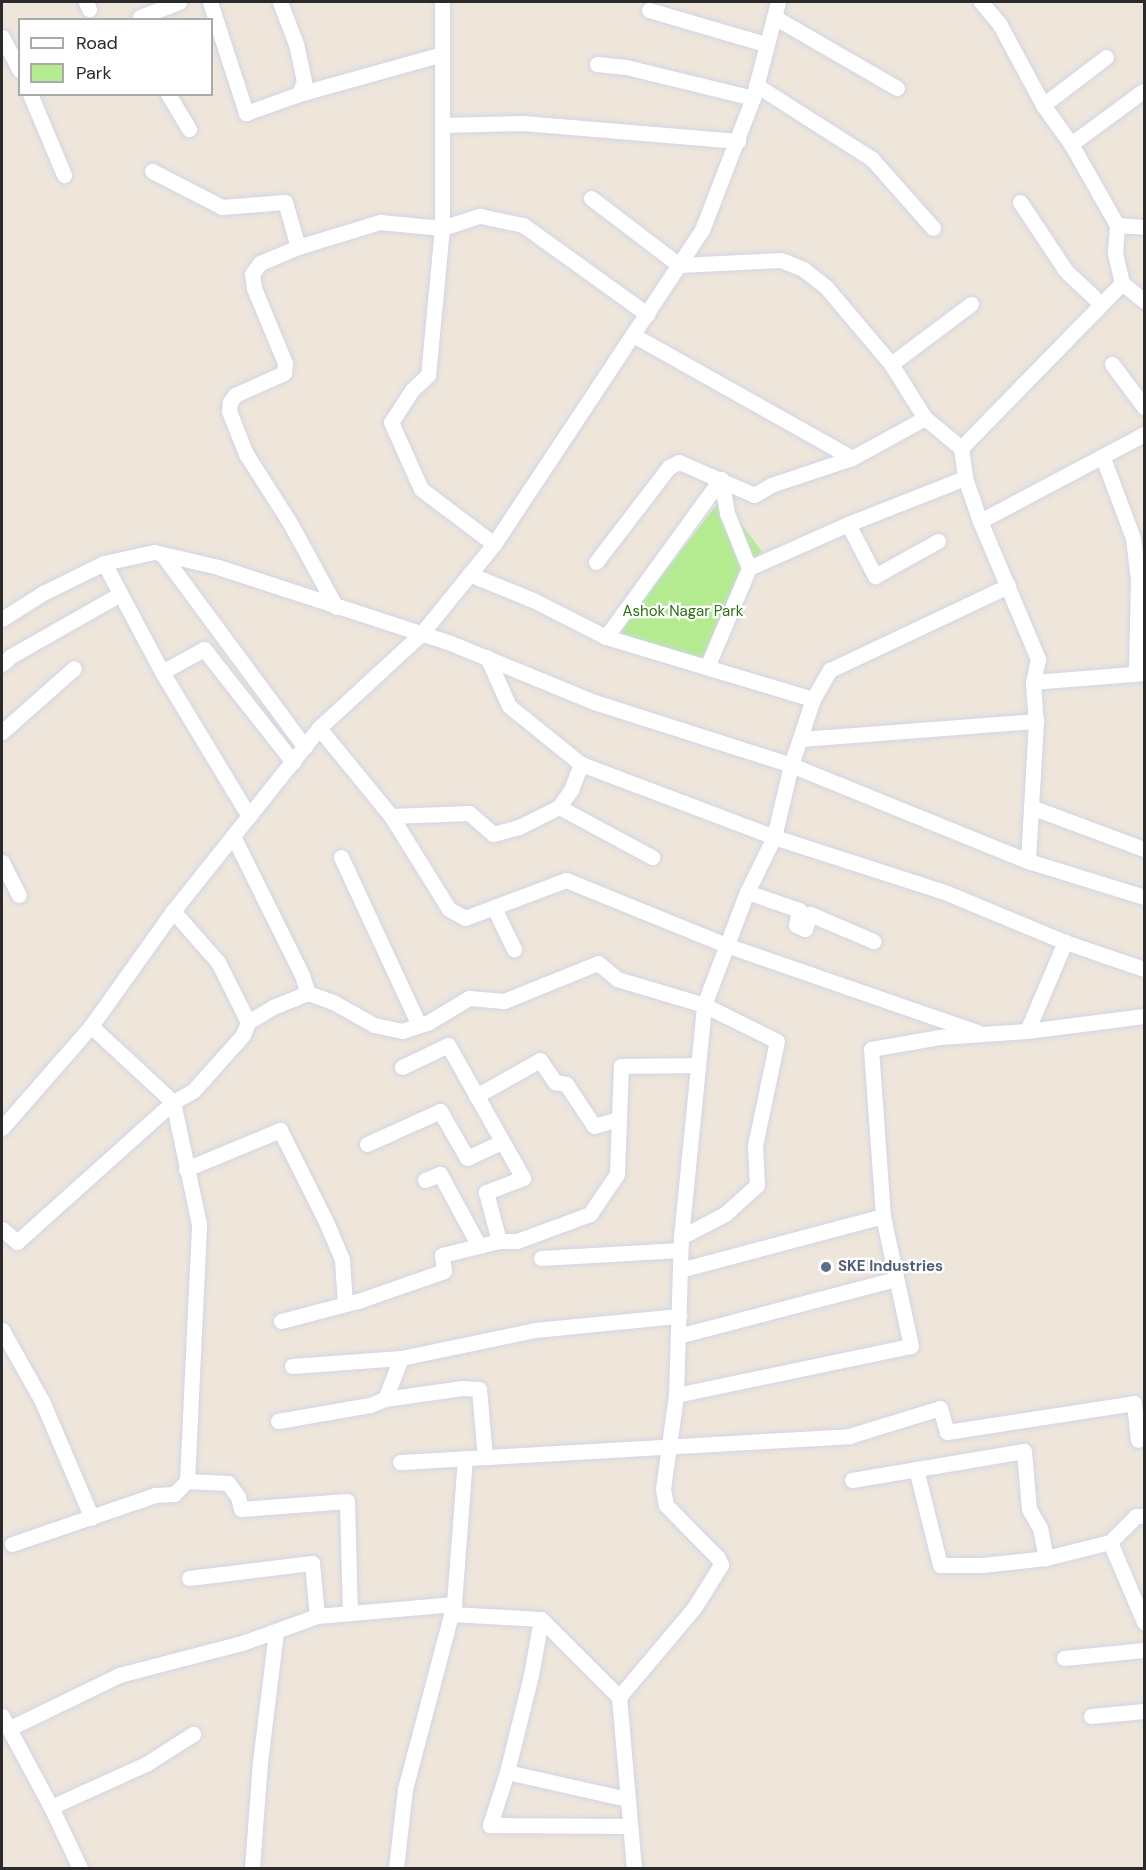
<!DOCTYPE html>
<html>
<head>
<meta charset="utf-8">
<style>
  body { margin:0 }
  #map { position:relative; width:1146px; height:1870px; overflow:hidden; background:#eee5db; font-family:"DM Sans",sans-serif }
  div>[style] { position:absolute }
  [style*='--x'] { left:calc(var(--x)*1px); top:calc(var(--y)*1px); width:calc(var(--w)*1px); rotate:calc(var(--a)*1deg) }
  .green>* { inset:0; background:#b4eb91 }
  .roads { filter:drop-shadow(0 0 2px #d0d5e5) drop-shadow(0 0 2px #d0d5e5) }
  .minor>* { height:15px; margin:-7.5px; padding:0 7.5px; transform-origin:7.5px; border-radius:7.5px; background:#fff }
  .dots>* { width:16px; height:16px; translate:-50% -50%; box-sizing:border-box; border:3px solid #fff; border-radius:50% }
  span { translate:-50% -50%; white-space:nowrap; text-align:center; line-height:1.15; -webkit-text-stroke:4.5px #fff; paint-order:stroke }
  .park-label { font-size:15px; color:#2a7012 }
  .service-label { font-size:15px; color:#4e5e75; font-weight:700 }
  .left { translate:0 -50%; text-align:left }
  .frame { position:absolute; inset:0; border:3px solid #2a2a2a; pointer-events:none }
  .legend { position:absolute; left:18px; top:18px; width:195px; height:78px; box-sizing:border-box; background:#fff; border:2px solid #aaa; margin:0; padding:8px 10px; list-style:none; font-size:18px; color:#2a2a2a }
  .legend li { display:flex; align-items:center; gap:12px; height:30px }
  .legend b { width:30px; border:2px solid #aaa }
</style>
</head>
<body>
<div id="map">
  <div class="green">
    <div style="clip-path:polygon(722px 498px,762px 552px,742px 570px,705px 660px,628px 638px,619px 631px)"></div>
  </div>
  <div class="roads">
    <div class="minor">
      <div style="--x:86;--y:2;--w:8;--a:67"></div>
      <div style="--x:210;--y:2;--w:117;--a:72"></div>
      <div style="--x:246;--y:113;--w:56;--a:-19.7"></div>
      <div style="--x:299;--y:94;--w:14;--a:-69"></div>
      <div style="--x:304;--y:81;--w:38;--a:-102"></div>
      <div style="--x:296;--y:44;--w:45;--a:-110.9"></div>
      <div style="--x:442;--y:2;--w:226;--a:90"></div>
      <div style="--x:442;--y:228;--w:148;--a:95.4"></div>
      <div style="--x:428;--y:375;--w:22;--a:137"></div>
      <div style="--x:412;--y:390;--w:38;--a:123"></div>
      <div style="--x:391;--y:422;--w:73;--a:65.9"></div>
      <div style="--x:421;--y:489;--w:91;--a:37"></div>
      <div style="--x:981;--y:2;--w:30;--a:50"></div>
      <div style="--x:1000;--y:25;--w:91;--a:61.7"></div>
      <div style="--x:1043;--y:105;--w:48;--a:54.3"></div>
      <div style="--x:1071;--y:144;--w:93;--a:60.4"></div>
      <div style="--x:1117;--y:225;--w:28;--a:94"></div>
      <div style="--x:1115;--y:253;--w:31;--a:77"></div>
      <div style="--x:1122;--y:283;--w:28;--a:39"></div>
      <div style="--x:649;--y:10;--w:121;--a:16.3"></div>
      <div style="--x:774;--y:17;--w:142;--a:30"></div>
      <div style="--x:141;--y:20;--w:3;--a:-108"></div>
      <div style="--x:140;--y:17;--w:42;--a:-21"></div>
      <div style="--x:2;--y:37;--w:38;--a:62"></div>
      <div style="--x:597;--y:64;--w:29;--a:6"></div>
      <div style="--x:626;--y:67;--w:131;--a:13.7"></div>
      <div style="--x:756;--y:85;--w:138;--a:32.5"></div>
      <div style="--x:872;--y:159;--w:92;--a:48.5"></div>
      <div style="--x:30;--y:94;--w:88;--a:67.2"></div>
      <div style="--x:168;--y:94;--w:41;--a:59"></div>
      <div style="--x:299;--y:94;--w:148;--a:-15.6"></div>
      <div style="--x:1043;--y:105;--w:79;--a:-37.3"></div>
      <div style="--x:442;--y:125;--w:81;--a:-1.4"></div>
      <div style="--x:523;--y:123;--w:216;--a:4.8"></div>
      <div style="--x:1071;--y:144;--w:89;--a:-36.4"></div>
      <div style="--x:152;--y:171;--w:79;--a:27.2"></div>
      <div style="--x:222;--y:207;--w:63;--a:-4.5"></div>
      <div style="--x:285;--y:202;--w:47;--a:73.9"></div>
      <div style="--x:591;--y:198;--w:111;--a:37.3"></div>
      <div style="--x:679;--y:265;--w:102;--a:-2.8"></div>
      <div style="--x:781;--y:260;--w:24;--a:22"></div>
      <div style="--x:803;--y:269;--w:29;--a:38"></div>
      <div style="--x:826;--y:287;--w:101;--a:49.8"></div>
      <div style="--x:891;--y:364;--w:64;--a:57.8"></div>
      <div style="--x:925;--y:418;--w:47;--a:39.8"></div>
      <div style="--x:961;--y:448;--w:30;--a:82"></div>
      <div style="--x:965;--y:478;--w:46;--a:70.8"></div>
      <div style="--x:980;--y:521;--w:150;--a:67.2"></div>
      <div style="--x:1038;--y:659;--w:24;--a:102"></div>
      <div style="--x:1033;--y:682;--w:39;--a:86"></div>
      <div style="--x:1036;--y:721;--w:140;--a:93.3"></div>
      <div style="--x:1020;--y:202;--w:83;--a:56.3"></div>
      <div style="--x:1066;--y:271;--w:47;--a:43.3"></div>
      <div style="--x:1117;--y:225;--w:27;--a:4"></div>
      <div style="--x:633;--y:335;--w:251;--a:29.3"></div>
      <div style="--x:891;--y:364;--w:100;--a:-36.9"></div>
      <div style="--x:1112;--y:364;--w:54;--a:53.3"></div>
      <div style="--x:961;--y:448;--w:231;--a:-45.7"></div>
      <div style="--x:1103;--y:458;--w:85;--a:69.4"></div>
      <div style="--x:1133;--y:538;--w:38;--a:83"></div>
      <div style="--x:1138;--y:576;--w:96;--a:91.2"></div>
      <div style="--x:721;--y:479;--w:35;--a:80"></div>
      <div style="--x:727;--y:513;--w:59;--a:68.2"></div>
      <div style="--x:980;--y:521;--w:186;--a:-27.9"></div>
      <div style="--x:848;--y:524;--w:59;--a:62.6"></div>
      <div style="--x:875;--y:576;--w:72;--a:-29.1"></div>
      <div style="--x:162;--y:554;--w:240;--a:53.5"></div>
      <div style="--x:596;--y:562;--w:120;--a:-52.5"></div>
      <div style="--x:669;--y:467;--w:11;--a:-27"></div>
      <div style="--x:679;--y:462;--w:82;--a:23.7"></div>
      <div style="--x:754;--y:495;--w:20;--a:-30"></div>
      <div style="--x:771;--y:485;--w:85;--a:-18.4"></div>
      <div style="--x:852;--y:458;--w:83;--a:-28.7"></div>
      <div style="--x:104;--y:563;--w:123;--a:62"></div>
      <div style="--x:162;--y:672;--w:48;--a:-28.7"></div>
      <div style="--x:204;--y:649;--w:144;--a:51.8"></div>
      <div style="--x:469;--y:574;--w:69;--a:22.1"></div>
      <div style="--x:533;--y:600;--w:82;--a:26.9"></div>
      <div style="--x:606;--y:637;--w:216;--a:16.7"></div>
      <div style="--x:336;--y:607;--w:96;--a:-118.7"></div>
      <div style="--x:290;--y:523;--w:82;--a:-122.5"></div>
      <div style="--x:246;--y:454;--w:46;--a:-111.6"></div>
      <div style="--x:229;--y:411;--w:9;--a:-84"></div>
      <div style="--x:230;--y:402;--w:9;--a:-54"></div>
      <div style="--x:235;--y:395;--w:54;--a:-24.2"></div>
      <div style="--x:284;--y:373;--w:10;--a:-84"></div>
      <div style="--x:285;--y:363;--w:81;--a:-112.5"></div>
      <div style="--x:254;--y:288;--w:14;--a:-98"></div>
      <div style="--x:252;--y:274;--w:14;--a:-54"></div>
      <div style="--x:260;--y:263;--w:41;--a:-22.8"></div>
      <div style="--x:298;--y:247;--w:86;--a:-17"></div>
      <div style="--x:380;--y:222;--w:62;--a:5.5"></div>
      <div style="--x:442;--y:228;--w:40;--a:-18"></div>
      <div style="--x:480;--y:216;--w:44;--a:11.8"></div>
      <div style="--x:523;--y:225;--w:153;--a:35.7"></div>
      <div style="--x:2;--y:619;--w:49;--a:-32.4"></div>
      <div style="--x:43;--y:593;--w:68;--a:-26.2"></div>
      <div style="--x:104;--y:563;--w:51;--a:-12.4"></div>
      <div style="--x:154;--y:552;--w:66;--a:13.2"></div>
      <div style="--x:218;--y:567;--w:242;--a:18.1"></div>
      <div style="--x:448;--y:642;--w:158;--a:22.3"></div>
      <div style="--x:594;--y:702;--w:207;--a:17.7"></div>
      <div style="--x:791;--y:765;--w:256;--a:22.1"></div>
      <div style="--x:1028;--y:861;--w:121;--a:17.2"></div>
      <div style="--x:606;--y:637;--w:195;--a:-54"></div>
      <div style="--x:487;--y:657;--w:54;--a:65.8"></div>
      <div style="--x:509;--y:706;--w:92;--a:38.9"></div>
      <div style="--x:581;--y:764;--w:206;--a:20.7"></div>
      <div style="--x:774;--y:837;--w:182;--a:17.9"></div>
      <div style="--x:947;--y:893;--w:128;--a:22.6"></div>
      <div style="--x:1065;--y:942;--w:83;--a:18.9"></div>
      <div style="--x:2;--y:664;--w:12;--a:-42"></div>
      <div style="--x:11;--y:656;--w:125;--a:-29.6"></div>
      <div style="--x:707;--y:667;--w:108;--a:-67"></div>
      <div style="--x:749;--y:568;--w:108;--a:-24"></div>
      <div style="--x:848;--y:524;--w:126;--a:-21.5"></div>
      <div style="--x:162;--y:672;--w:168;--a:58.9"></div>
      <div style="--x:1033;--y:682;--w:111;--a:-4.6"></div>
      <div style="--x:319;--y:728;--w:114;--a:50.7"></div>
      <div style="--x:391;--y:816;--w:78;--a:-2.2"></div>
      <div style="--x:469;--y:813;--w:32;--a:41"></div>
      <div style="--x:493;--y:834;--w:27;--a:-15"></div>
      <div style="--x:519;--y:827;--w:45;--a:-26.6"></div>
      <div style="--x:559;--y:807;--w:21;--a:-55"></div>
      <div style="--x:571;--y:790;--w:28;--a:-69"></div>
      <div style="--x:2;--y:732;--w:96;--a:-41.6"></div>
      <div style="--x:802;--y:739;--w:235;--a:-4.4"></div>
      <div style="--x:559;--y:807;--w:106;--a:28.3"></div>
      <div style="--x:1031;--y:807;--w:121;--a:20.4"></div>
      <div style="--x:391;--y:816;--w:110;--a:58.1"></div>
      <div style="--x:449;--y:909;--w:18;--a:29"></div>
      <div style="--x:465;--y:918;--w:108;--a:-20.6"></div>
      <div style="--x:566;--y:880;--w:173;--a:22.1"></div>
      <div style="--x:726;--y:945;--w:266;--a:19.1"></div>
      <div style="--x:233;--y:836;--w:155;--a:63.6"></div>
      <div style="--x:302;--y:975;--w:19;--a:72"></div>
      <div style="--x:341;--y:857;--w:185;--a:65.1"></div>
      <div style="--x:2;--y:862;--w:37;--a:63"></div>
      <div style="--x:747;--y:892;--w:55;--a:19.1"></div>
      <div style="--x:799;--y:910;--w:15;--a:101"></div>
      <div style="--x:796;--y:925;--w:10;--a:24"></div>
      <div style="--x:805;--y:929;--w:16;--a:-72"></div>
      <div style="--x:810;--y:914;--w:69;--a:23.2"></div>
      <div style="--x:494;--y:908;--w:46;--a:64"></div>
      <div style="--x:173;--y:911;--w:68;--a:48.6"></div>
      <div style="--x:218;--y:962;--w:67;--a:63.4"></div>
      <div style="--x:248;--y:1022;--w:29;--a:-31"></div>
      <div style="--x:273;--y:1007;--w:38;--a:-22"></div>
      <div style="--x:308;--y:993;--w:27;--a:20"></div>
      <div style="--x:333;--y:1002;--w:47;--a:29.3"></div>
      <div style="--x:374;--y:1025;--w:29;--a:12"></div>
      <div style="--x:402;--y:1031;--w:28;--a:-18"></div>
      <div style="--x:429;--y:1022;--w:47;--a:-31"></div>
      <div style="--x:469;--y:998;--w:35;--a:5"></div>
      <div style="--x:504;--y:1001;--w:101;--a:-22"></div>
      <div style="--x:598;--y:963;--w:25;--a:40"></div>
      <div style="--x:617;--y:979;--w:91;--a:16.6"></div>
      <div style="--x:704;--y:1005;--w:81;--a:26.3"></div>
      <div style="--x:777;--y:1041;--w:106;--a:101.9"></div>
      <div style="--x:755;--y:1145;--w:40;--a:87.1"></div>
      <div style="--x:757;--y:1185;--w:43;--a:137.8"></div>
      <div style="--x:725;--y:1214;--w:50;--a:152.4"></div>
      <div style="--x:1027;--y:1031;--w:97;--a:-66.9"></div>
      <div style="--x:402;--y:1067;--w:51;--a:-25.6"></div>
      <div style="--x:448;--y:1045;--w:153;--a:60.6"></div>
      <div style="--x:523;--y:1178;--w:40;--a:159"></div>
      <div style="--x:486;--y:1192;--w:51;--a:75.1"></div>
      <div style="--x:476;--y:1096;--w:73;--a:-29.4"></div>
      <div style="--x:540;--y:1060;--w:27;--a:56"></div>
      <div style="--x:555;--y:1082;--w:11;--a:10"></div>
      <div style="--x:566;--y:1084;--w:50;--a:56.3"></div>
      <div style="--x:594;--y:1126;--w:25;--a:-16"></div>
      <div style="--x:2;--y:1128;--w:135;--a:-48.9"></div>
      <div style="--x:91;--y:1026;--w:141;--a:-54.5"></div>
      <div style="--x:173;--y:911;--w:234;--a:-51.4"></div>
      <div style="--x:319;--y:728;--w:140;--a:-42.7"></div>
      <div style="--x:422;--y:633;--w:114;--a:-51"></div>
      <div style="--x:494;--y:544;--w:377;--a:-56.5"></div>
      <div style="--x:702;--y:230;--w:142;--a:-68.9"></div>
      <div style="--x:753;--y:98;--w:99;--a:-75.4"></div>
      <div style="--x:367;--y:1144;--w:80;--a:-24.3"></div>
      <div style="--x:440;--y:1111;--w:54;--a:60.1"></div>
      <div style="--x:467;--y:1158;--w:38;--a:-25"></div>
      <div style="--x:186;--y:1169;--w:102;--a:-22.5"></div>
      <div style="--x:280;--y:1130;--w:105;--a:63.4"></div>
      <div style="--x:327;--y:1224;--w:39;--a:67"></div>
      <div style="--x:342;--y:1260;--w:44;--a:86.1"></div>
      <div style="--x:425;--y:1180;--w:16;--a:-22"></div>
      <div style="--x:440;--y:1174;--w:82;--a:61.6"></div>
      <div style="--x:2;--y:1229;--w:20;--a:41"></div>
      <div style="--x:17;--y:1242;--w:210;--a:-41.9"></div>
      <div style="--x:173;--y:1102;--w:112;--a:-137.2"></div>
      <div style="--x:541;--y:1258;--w:139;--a:-3.3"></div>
      <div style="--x:680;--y:1270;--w:210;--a:-14.9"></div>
      <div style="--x:281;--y:1321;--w:80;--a:-14.6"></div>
      <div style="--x:358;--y:1301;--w:91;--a:-19.2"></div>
      <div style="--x:444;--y:1271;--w:16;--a:-97"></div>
      <div style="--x:442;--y:1255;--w:59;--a:-13.8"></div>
      <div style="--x:499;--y:1241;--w:18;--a:0"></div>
      <div style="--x:517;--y:1241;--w:78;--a:-20.3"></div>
      <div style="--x:590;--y:1214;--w:48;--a:-56"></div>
      <div style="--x:617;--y:1174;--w:108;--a:-87.9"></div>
      <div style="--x:621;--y:1066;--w:77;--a:-0.7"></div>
      <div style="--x:2;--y:1330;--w:81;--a:60.6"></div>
      <div style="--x:42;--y:1401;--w:127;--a:66.9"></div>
      <div style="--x:678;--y:1336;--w:224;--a:-14.7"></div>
      <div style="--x:292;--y:1366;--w:109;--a:-4.2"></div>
      <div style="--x:676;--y:1395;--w:240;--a:-11.8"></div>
      <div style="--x:911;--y:1346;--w:133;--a:-102.2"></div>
      <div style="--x:883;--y:1216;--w:167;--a:-94.1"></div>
      <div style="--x:871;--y:1049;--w:69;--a:-10"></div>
      <div style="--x:939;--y:1037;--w:88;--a:-3.9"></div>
      <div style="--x:1027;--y:1031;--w:118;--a:-7.3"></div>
      <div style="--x:385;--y:1399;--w:78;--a:-8.1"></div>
      <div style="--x:462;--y:1388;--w:17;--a:3"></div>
      <div style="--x:479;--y:1389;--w:68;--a:85"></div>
      <div style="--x:278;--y:1421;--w:93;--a:-9.9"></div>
      <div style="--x:370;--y:1405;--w:16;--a:-22"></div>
      <div style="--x:385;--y:1399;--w:44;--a:-68.7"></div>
      <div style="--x:401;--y:1358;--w:137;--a:-11.8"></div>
      <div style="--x:535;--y:1330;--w:145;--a:-5.6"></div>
      <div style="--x:400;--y:1462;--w:450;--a:-3.3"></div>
      <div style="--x:849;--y:1436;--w:95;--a:-17.1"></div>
      <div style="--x:940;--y:1408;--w:25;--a:74"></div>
      <div style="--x:947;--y:1432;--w:189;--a:-8.8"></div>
      <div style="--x:1134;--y:1403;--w:37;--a:84"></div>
      <div style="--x:916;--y:1469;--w:99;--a:76"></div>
      <div style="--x:940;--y:1565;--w:42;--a:0"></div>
      <div style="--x:982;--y:1565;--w:64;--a:-6.2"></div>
      <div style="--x:1046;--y:1558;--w:66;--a:-14"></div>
      <div style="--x:1110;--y:1542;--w:37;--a:-45"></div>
      <div style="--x:1136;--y:1516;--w:8;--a:0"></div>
      <div style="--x:852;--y:1480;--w:174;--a:-9.6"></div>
      <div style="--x:1024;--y:1451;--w:58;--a:85.1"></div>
      <div style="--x:1029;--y:1509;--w:22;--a:60"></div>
      <div style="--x:1040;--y:1528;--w:31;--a:79"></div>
      <div style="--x:187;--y:1481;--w:41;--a:2.8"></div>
      <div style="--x:228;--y:1483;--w:17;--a:54"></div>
      <div style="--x:238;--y:1497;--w:12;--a:76"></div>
      <div style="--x:241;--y:1509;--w:106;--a:-4.3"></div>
      <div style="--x:347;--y:1501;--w:112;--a:88.5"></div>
      <div style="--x:1110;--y:1542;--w:87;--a:67"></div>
      <div style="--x:12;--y:1544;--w:151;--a:-18.9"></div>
      <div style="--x:155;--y:1495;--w:19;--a:-3"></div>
      <div style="--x:174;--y:1494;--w:18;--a:-45"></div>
      <div style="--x:187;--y:1481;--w:257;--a:-87.3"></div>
      <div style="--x:199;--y:1224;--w:125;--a:-102"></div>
      <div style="--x:173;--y:1102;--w:23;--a:-29"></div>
      <div style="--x:193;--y:1091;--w:75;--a:-48.2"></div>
      <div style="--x:243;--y:1035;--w:14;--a:-69"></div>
      <div style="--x:189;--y:1578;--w:124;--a:-7"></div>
      <div style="--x:312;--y:1563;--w:53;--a:84.6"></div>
      <div style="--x:451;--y:1614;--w:90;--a:3.2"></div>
      <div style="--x:541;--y:1619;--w:110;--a:45"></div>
      <div style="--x:619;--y:1697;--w:172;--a:85"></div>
      <div style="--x:541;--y:1619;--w:57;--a:100.1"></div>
      <div style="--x:531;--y:1675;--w:100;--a:103.9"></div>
      <div style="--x:507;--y:1772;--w:123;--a:12.7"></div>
      <div style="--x:1064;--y:1658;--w:80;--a:-5.7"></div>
      <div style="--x:619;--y:1697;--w:116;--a:-49.9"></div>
      <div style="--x:694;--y:1608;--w:51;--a:-57.9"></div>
      <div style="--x:721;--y:1565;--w:8;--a:-113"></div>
      <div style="--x:718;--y:1558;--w:74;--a:-134.5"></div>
      <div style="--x:666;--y:1505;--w:16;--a:-101"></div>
      <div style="--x:663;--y:1489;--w:95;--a:-82.1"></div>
      <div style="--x:676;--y:1395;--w:158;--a:-88.2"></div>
      <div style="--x:681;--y:1237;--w:233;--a:-84.3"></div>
      <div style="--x:704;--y:1005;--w:121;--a:-69.2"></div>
      <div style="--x:747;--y:892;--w:61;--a:-63.9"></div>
      <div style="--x:774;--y:837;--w:74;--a:-76.7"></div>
      <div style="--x:791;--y:765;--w:70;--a:-71.6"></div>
      <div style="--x:813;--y:699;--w:34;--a:-60"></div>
      <div style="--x:830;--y:670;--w:197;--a:-25.3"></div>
      <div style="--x:2;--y:1716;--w:103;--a:61.7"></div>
      <div style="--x:51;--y:1807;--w:68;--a:64.6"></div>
      <div style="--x:1091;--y:1716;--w:53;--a:-5.4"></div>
      <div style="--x:10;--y:1728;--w:121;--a:-25.9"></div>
      <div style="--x:119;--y:1675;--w:127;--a:-14.6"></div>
      <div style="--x:242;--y:1643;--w:80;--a:-19.8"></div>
      <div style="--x:317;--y:1616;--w:138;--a:-5"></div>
      <div style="--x:507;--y:1772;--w:56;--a:107.8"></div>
      <div style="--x:490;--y:1825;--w:140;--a:0.4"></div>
      <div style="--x:51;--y:1807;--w:104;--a:-24.4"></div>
      <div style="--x:146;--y:1764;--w:56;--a:-32.6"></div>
      <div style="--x:252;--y:1868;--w:106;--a:-85.7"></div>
      <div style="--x:260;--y:1762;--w:131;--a:-83"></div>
      <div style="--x:396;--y:1868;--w:80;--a:-83.5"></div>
      <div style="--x:405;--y:1789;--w:191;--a:-75.2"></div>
      <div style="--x:454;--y:1604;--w:146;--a:-85.7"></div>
    </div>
  </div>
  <div class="dots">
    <div style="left:826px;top:1267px;background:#5c6f8a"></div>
  </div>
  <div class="park-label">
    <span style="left:683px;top:612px">Ashok Nagar Park</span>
  </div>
  <div class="service-label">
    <span class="left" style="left:838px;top:1267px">SKE Industries</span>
  </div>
  <div class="frame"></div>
  <ul class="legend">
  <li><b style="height:8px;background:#fff"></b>Road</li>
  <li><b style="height:16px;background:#b4eb91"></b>Park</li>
  </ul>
</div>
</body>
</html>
